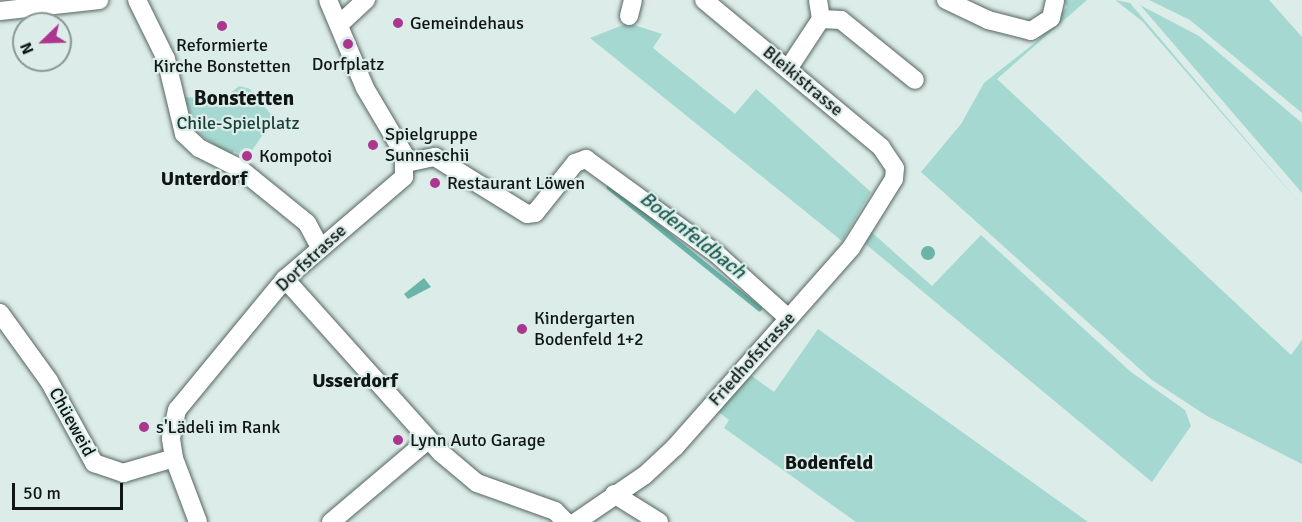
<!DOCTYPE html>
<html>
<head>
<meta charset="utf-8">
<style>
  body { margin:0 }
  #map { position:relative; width:1302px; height:522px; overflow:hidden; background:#dcede9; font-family:Signika,sans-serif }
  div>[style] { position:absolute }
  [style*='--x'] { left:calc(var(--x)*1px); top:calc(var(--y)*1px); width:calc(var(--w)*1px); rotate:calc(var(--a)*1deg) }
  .green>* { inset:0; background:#a5d8d0 }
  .water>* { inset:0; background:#6ab4a9 }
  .round { border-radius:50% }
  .stream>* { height:4.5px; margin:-2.25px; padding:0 2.25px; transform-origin:2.25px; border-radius:2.25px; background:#6ab4a9 }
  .roads { filter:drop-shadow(0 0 2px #566461) drop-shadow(0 0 2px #566461) }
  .minor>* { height:18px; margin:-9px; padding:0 9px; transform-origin:9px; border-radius:9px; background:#fff }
  .dots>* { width:16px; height:16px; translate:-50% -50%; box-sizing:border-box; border:3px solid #dcede9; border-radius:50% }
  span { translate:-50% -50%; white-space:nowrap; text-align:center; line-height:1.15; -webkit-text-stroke:4.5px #dcede9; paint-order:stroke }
  .poi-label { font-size:18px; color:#101615 }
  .left { translate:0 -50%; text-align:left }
  .street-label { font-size:18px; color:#101615 }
  .park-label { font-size:18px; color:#193d38 }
  .neighbourhood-label { font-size:20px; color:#101615; font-weight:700 }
  .water-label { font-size:20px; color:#1c5a52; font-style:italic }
  .quarter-label { font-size:21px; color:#101615; font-weight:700 }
  .north { position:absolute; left:12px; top:12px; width:60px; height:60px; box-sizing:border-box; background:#dcede9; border:2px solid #8a9794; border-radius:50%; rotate:247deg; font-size:16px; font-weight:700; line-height:24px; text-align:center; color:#101615 }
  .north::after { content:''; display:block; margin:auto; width:21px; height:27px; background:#ab368f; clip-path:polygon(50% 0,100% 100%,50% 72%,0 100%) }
  .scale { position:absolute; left:12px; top:483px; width:111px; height:27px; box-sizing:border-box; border:3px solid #101615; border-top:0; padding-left:8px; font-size:18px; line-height:21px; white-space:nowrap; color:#101615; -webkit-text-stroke:4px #dcede9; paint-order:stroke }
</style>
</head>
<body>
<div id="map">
  <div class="green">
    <div style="clip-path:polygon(1063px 0,1087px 0,997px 79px,1291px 355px,1302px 340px,1302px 464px,1207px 416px,1152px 380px,921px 172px,961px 124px,984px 83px,1037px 41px,1067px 7px)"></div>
    <div style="clip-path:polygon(1115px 0,1130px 3px,1302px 206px,1142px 21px)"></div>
    <div style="clip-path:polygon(1149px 0,1269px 0,1302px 37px,1302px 113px,1190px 20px)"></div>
    <div style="clip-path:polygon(1140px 5px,1199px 36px,1302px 123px,1302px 193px)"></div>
    <div style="clip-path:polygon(628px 23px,662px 34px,653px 48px,735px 114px,756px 89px,871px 192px,842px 241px,590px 38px)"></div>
    <div style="clip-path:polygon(239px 86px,250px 89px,274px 118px,247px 158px,234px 151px,230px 156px,198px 133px,184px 97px,222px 100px)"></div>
    <div style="clip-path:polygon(868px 229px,932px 286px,981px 235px,1131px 372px,1185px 410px,1191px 426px,1152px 482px,862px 241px)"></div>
    <div style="clip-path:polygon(818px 329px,1088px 522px,856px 522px,724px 428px,729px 420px,716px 410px,748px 373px,774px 392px)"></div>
  </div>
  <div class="water">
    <div class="round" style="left:921px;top:246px;width:14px;height:14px"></div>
    <div style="clip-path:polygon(424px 278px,431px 287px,408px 299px,404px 294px)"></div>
  </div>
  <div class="stream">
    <div style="--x:609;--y:187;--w:193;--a:38.9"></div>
  </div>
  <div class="roads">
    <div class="minor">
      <div style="--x:137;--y:0;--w:66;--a:63.8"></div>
      <div style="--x:166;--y:59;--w:77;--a:76.5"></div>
      <div style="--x:184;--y:134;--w:21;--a:43"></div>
      <div style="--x:199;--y:148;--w:45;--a:26.6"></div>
      <div style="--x:239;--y:168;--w:87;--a:39"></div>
      <div style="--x:307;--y:223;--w:27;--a:62"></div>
      <div style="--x:946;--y:0;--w:47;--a:25.5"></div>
      <div style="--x:988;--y:20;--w:44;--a:14.3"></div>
      <div style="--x:1031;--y:31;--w:24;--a:-33"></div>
      <div style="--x:1051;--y:18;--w:18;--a:-77"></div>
      <div style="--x:0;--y:11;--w:100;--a:-6.3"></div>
      <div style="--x:629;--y:16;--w:16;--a:-76"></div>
      <div style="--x:821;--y:19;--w:20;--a:3"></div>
      <div style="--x:841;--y:20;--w:95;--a:39"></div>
      <div style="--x:342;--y:22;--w:33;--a:-43"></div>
      <div style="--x:788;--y:69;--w:60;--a:-56.6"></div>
      <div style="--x:821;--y:19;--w:19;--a:-99"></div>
      <div style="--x:406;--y:163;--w:30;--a:-12"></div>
      <div style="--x:435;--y:157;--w:108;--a:31.8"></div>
      <div style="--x:527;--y:214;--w:8;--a:-7"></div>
      <div style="--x:535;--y:213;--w:64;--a:-51.3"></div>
      <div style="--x:575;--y:163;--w:12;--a:-20"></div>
      <div style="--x:586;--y:159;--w:163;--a:36"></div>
      <div style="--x:718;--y:255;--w:93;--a:41.9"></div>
      <div style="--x:285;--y:279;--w:232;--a:48.1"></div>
      <div style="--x:440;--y:452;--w:48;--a:40"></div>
      <div style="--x:477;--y:483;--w:83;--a:19.7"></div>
      <div style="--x:555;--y:511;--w:16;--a:45"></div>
      <div style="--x:0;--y:313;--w:84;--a:54.2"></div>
      <div style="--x:49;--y:381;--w:94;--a:61.2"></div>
      <div style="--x:94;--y:463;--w:31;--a:19"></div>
      <div style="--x:123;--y:473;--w:53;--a:-16.4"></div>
      <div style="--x:614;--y:494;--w:53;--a:31.9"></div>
      <div style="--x:198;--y:522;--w:68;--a:-110.6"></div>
      <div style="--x:174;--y:458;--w:20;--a:-99"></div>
      <div style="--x:171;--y:438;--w:29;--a:-78"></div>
      <div style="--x:177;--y:410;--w:170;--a:-50.5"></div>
      <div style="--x:285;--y:279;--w:157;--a:-40.6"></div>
      <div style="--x:404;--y:177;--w:23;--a:-90"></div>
      <div style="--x:404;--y:154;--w:77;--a:-120.6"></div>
      <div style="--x:365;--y:88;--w:95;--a:-112.8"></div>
      <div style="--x:331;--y:522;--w:126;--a:-40.2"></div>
      <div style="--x:576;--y:522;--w:83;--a:-34.3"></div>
      <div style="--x:645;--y:475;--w:41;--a:-43"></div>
      <div style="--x:675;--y:447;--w:266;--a:-48.5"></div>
      <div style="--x:851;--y:248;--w:81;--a:-58.1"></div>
      <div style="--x:894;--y:179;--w:11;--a:-85"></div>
      <div style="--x:895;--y:168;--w:25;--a:-124"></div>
      <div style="--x:881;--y:147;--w:230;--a:-140.3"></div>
    </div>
  </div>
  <div class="dots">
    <div style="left:398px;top:23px;background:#ab368f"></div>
    <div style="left:222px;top:26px;background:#ab368f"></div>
    <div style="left:348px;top:44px;background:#ab368f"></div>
    <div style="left:373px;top:145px;background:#ab368f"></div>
    <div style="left:247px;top:156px;background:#ab368f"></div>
    <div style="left:435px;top:183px;background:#ab368f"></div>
    <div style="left:522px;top:329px;background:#ab368f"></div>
    <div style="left:144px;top:427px;background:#ab368f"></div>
    <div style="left:398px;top:440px;background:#ab368f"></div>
  </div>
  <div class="poi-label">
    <span class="left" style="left:410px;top:23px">Gemeindehaus</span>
    <span style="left:222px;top:56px">Reformierte<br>Kirche Bonstetten</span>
    <span style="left:348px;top:64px">Dorfplatz</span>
    <span class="left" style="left:385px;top:145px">Spielgruppe<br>Sunneschii</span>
    <span class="left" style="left:259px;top:156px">Kompotoi</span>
    <span class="left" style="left:447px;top:183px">Restaurant Löwen</span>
    <span class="left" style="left:534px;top:329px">Kindergarten<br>Bodenfeld 1+2</span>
    <span class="left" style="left:156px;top:427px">s'Lädeli im Rank</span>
    <span class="left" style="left:410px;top:440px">Lynn Auto Garage</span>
  </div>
  <div class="street-label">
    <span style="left:803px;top:81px;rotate:40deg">Bleikistrasse</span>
    <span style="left:311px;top:258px;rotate:-43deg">Dorfstrasse</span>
    <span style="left:752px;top:359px;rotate:-48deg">Friedhofstrasse</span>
    <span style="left:72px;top:422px;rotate:61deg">Chüeweid</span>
  </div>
  <div class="park-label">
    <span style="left:238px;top:123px">Chile-Spielplatz</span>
  </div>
  <div class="neighbourhood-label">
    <span style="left:204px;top:178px">Unterdorf</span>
    <span style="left:355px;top:380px">Usserdorf</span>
    <span style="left:829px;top:462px">Bodenfeld</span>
  </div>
  <div class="water-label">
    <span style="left:693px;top:235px;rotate:38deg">Bodenfeldbach</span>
  </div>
  <div class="quarter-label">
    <span style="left:244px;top:98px">Bonstetten</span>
  </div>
  <div class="north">N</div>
  <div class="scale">50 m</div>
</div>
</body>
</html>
